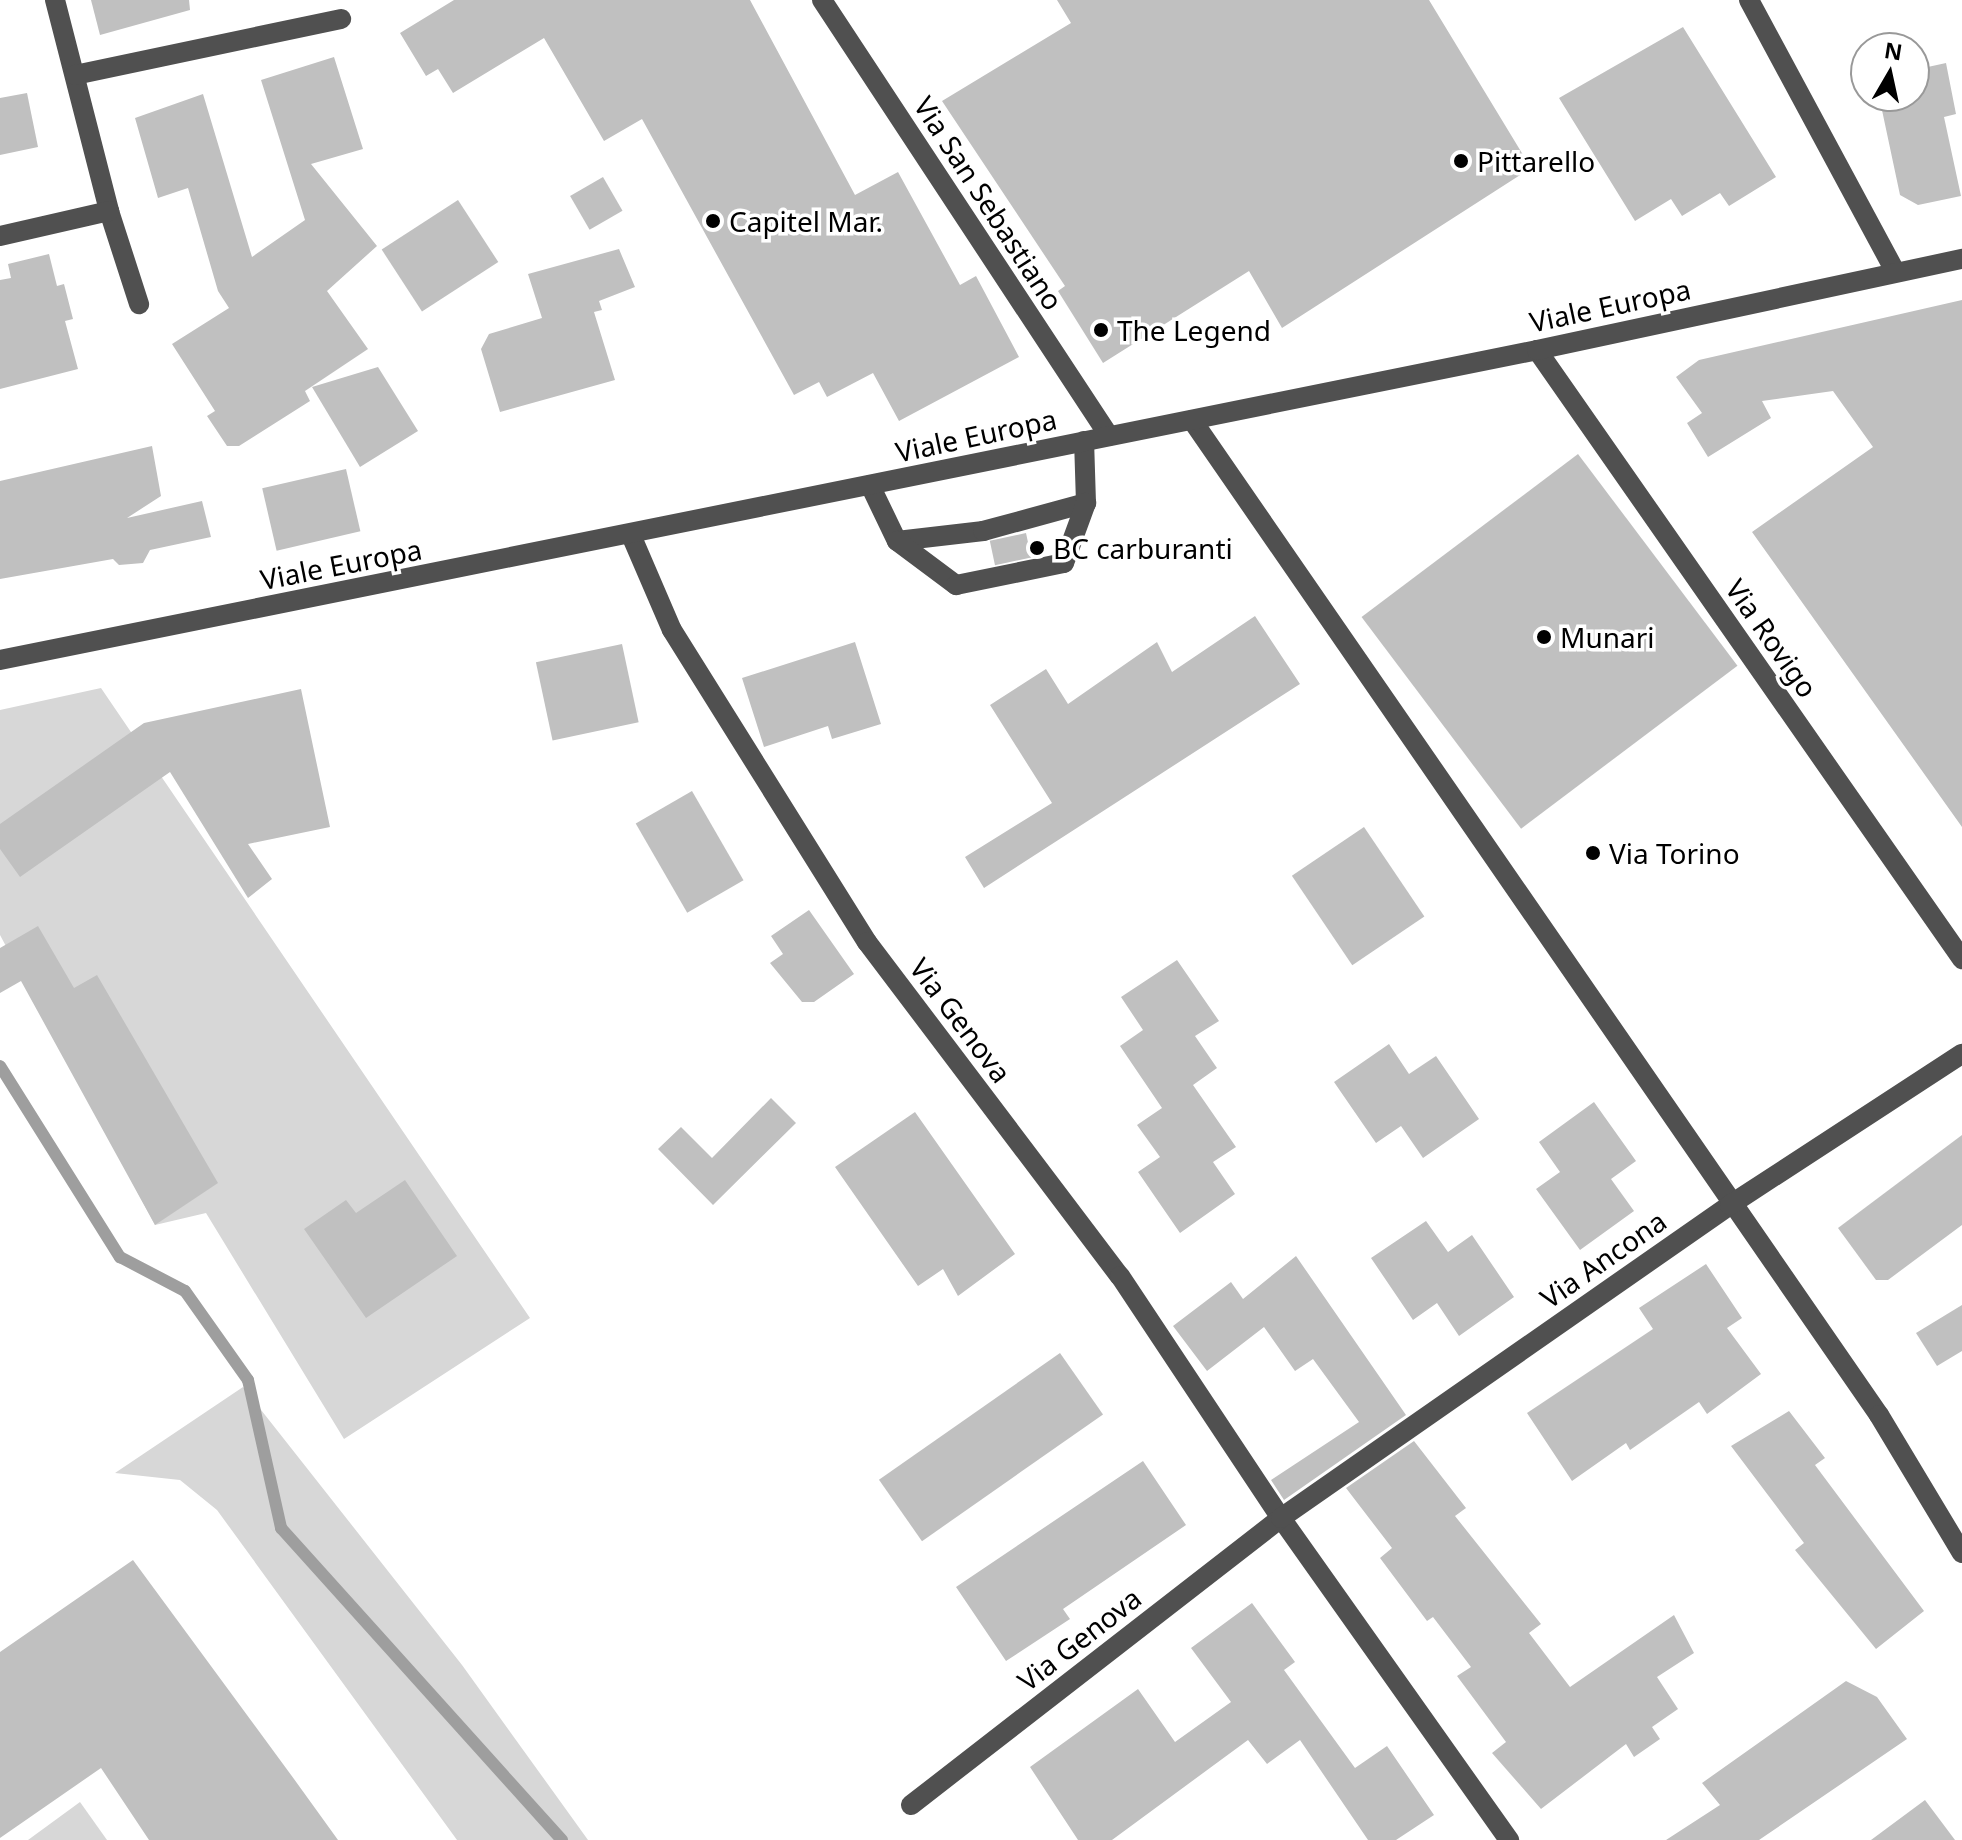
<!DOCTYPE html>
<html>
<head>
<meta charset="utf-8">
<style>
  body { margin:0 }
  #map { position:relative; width:1962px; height:1840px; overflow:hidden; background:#fff; font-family:"Noto Sans",sans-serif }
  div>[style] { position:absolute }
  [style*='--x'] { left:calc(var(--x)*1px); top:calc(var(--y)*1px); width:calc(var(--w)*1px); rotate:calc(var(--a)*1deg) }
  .green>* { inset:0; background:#d7d7d7 }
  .stream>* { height:12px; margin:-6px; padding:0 6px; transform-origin:6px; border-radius:6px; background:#9e9e9e }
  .building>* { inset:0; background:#c0c0c0; transform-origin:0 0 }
  .minor>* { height:20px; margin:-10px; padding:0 10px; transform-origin:10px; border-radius:10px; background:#505050 }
  .dots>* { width:22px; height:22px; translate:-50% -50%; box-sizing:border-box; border:4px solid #fff; border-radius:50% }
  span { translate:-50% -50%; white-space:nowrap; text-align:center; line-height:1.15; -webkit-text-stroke:7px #fff; paint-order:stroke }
  .poi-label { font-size:28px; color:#000 }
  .left { translate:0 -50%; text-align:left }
  .street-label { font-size:28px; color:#000 }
  .north { position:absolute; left:1850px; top:32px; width:80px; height:80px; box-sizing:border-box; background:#fff; border:2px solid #999; border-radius:50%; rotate:9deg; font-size:22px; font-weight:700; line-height:32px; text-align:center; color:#000 }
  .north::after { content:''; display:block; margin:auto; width:28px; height:36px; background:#000; clip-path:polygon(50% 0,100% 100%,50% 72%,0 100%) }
</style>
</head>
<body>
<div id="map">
  <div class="green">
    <div style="clip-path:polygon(101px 688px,530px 1318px,344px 1439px,206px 1213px,155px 1225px,0 935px,0 710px)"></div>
    <div style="clip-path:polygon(243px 1387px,462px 1665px,588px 1840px,457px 1840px,217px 1510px,180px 1480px,115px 1473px)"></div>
    <div style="clip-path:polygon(80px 1802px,107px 1840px,28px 1840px)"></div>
  </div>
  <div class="stream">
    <div style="--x:0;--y:1066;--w:226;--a:57.9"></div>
    <div style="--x:120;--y:1257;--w:73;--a:27.6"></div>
    <div style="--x:185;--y:1291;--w:109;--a:54.7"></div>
    <div style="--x:248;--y:1380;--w:152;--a:77.4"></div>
    <div style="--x:281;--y:1528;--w:420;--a:48"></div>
  </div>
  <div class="building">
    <div style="clip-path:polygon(91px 0,189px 0,190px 10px,100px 35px)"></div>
    <div style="clip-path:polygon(454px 0,750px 0,855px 195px,898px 172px,960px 285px,976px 276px,1019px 357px,899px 421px,873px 373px,827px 397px,819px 382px,794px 395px,642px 119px,604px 141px,544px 38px,453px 93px,438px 69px,426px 76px,400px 33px)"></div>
    <div style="clip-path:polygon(1057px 0,1429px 0,1531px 168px,1282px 328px,1249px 271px,1103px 363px,1058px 291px,1065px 286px,942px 101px,1071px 23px)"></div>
    <div style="clip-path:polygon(1683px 27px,1776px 177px,1729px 206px,1720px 193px,1682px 216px,1671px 199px,1635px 221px,1559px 98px)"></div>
    <div style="clip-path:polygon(334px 57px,363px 149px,311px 164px,377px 246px,327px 291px,368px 349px,305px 391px,310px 401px,239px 446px,227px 446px,207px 416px,215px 411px,172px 344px,229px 308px,218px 291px,188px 188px,158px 198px,135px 118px,203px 94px,252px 257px,305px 220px,261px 80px)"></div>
    <div style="clip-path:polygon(1946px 63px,1956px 114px,1944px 117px,1961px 196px,1918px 205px,1900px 195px,1879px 96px,1914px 96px,1914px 70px)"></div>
    <div style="clip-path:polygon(27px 93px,38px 147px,0 155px,0 98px)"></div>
    <div style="left:603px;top:177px;width:39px;height:38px;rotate:60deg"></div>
    <div style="left:458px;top:200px;width:74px;height:91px;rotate:57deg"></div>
    <div style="clip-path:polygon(619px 249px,635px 287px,599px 301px,602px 310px,594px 312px,615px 380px,500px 412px,481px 349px,489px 334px,542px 318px,528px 274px)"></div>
    <div style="clip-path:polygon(49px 254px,57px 286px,64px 284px,73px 319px,65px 321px,78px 369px,0 389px,0 280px,11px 278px,8px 264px)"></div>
    <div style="clip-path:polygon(1962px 300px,1962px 827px,1752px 532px,1873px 447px,1833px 391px,1762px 401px,1771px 418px,1708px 457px,1687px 423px,1702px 413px,1676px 377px,1699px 360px)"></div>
    <div style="clip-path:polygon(378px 367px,418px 431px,360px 467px,312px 387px)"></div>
    <div style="clip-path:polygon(152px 446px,161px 496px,127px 518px,202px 501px,211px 537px,150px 550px,143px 563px,119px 565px,113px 559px,0 579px,0 481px)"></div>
    <div style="left:1578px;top:454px;width:265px;height:271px;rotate:53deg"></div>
    <div style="left:346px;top:469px;width:64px;height:86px;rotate:77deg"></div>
    <div style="left:1026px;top:533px;width:25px;height:37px;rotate:78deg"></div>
    <div style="clip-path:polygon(1255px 616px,1300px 684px,984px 888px,965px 857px,1052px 803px,990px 705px,1046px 669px,1068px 704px,1157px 642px,1172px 672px)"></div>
    <div style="clip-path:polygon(855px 642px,881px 724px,832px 739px,828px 726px,764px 747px,742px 678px)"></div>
    <div style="left:622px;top:644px;width:80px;height:88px;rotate:78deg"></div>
    <div style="clip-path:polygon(301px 689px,330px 827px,248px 844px,272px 879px,248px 898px,170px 772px,20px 877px,0 849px,0 824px,144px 723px)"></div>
    <div style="left:692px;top:791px;width:103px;height:65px;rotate:60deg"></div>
    <div style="left:1364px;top:827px;width:108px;height:87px;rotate:56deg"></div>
    <div style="clip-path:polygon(809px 910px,854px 974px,814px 1002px,802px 1002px,770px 963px,783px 954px,771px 936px)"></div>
    <div style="clip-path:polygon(38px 926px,74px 988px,97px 975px,218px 1183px,155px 1225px,21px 981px,0 993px,0 948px)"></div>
    <div style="clip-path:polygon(1177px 960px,1219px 1021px,1195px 1036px,1217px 1068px,1193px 1085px,1236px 1147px,1213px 1162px,1235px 1194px,1180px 1233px,1138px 1172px,1160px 1157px,1137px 1125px,1162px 1108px,1120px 1046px,1143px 1030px,1121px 997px)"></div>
    <div style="clip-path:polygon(1389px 1044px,1409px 1074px,1436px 1056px,1479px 1119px,1423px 1158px,1401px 1126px,1376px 1143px,1334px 1082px)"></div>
    <div style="clip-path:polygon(771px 1098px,796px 1123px,713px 1205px,658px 1149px,681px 1127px,712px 1158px)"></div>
    <div style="clip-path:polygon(1594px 1102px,1636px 1161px,1611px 1179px,1634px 1211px,1580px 1250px,1536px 1189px,1560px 1172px,1539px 1142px)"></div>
    <div style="clip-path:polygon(915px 1112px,1015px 1254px,958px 1296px,943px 1269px,918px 1286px,835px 1167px)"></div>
    <div style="clip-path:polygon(1962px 1135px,1962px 1225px,1888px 1280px,1876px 1280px,1838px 1228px)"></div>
    <div style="clip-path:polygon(405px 1180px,457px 1256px,366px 1318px,304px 1229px,346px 1200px,356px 1213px)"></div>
    <div style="clip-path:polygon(1426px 1221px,1448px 1252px,1472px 1235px,1514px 1297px,1459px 1336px,1437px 1303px,1413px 1320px,1371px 1258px)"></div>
    <div style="clip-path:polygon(1296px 1256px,1406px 1415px,1284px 1500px,1271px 1480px,1359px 1422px,1313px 1359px,1295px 1371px,1264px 1327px,1207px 1371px,1173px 1326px,1231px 1282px,1243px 1299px)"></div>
    <div style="clip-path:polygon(1706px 1264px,1742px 1318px,1727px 1328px,1761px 1374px,1707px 1414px,1699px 1402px,1630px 1450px,1626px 1443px,1572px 1481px,1527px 1413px,1653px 1329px,1639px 1308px)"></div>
    <div style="clip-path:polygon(1962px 1305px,1962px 1351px,1937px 1366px,1916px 1333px)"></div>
    <div style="left:1060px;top:1353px;width:75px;height:221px;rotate:55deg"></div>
    <div style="clip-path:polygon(1789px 1411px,1825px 1458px,1815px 1465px,1924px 1611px,1876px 1649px,1795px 1550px,1804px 1543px,1731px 1446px)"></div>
    <div style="clip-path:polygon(1414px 1441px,1466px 1508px,1455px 1516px,1541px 1624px,1529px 1633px,1570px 1687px,1674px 1615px,1694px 1653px,1657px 1677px,1678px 1709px,1652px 1727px,1660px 1739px,1634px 1757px,1626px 1744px,1541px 1809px,1492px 1753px,1506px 1742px,1457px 1676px,1471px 1667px,1433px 1617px,1427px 1621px,1380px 1558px,1392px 1548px,1346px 1488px)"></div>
    <div style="clip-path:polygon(1143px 1461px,1186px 1525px,1063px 1609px,1070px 1619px,1006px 1661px,956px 1587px)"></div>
    <div style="clip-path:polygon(133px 1560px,294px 1779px,338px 1840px,149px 1840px,101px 1768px,0 1838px,0 1652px)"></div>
    <div style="clip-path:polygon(1252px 1603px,1295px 1662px,1284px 1670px,1355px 1768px,1387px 1746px,1434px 1815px,1396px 1840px,1368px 1840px,1300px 1740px,1267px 1764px,1248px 1740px,1112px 1840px,1078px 1840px,1030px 1767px,1138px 1689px,1175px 1742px,1231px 1702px,1191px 1648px)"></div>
    <div style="clip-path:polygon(1846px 1681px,1877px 1697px,1907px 1739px,1759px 1840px,1666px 1840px,1720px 1805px,1702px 1783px)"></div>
    <div style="clip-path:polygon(1925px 1800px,1955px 1840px,1871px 1840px)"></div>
  </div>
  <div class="minor">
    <div style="--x:55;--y:0;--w:218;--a:75.6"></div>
    <div style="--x:109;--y:211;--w:98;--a:72.1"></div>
    <div style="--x:822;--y:0;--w:522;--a:56.64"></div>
    <div style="--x:1749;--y:0;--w:308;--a:61.7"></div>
    <div style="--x:75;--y:75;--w:272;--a:-11.9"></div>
    <div style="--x:0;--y:236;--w:112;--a:-12.9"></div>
    <div style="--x:1537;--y:350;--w:743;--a:55.09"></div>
    <div style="--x:1192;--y:420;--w:1209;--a:55.38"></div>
    <div style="--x:1879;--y:1415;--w:161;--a:59"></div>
    <div style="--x:870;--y:485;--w:62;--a:64.3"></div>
    <div style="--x:897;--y:541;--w:87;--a:-6.6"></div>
    <div style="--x:983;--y:531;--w:107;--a:-15.2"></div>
    <div style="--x:1086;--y:503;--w:62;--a:-91.8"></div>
    <div style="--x:631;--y:535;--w:103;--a:66.7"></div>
    <div style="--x:672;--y:630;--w:368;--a:58"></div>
    <div style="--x:867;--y:942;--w:419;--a:52.9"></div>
    <div style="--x:1120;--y:1276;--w:291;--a:56.4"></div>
    <div style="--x:1281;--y:1518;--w:395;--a:54.7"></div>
    <div style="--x:897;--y:541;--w:74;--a:36.7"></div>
    <div style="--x:956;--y:585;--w:110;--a:-11.5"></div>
    <div style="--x:1064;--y:563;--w:64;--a:-69.9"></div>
    <div style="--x:0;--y:660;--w:1568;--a:-11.4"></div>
    <div style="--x:1537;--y:350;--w:435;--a:-12.1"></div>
    <div style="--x:911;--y:1805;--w:468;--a:-37.8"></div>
    <div style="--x:1281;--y:1518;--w:547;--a:-34.88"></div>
    <div style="--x:1730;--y:1205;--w:277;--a:-33.1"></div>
  </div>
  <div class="dots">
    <div style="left:1461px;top:161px;background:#000"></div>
    <div style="left:713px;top:221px;background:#000"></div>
    <div style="left:1101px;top:330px;background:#000"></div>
    <div style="left:1037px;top:548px;background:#000"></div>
    <div style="left:1544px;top:637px;background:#000"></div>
    <div style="left:1593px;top:853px;background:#000"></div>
  </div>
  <div class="poi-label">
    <span class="left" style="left:1477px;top:161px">Pittarello</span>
    <span class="left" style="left:729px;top:221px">Capitel Mar.</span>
    <span class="left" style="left:1117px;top:330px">The Legend</span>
    <span class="left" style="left:1053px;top:548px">BC carburanti</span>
    <span class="left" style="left:1560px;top:637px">Munari</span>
    <span class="left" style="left:1609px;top:853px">Via Torino</span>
  </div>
  <div class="street-label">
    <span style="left:989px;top:203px;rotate:57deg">Via San Sebastiano</span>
    <span style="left:1610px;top:305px;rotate:-12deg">Viale Europa</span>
    <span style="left:976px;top:435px;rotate:-12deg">Viale Europa</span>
    <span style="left:341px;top:564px;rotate:-11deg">Viale Europa</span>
    <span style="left:1772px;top:638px;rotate:55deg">Via Rovigo</span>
    <span style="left:961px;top:1020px;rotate:53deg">Via Genova</span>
    <span style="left:1603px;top:1259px;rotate:-35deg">Via Ancona</span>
    <span style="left:1079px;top:1639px;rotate:-38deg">Via Genova</span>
  </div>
  <div class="north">N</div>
</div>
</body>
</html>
